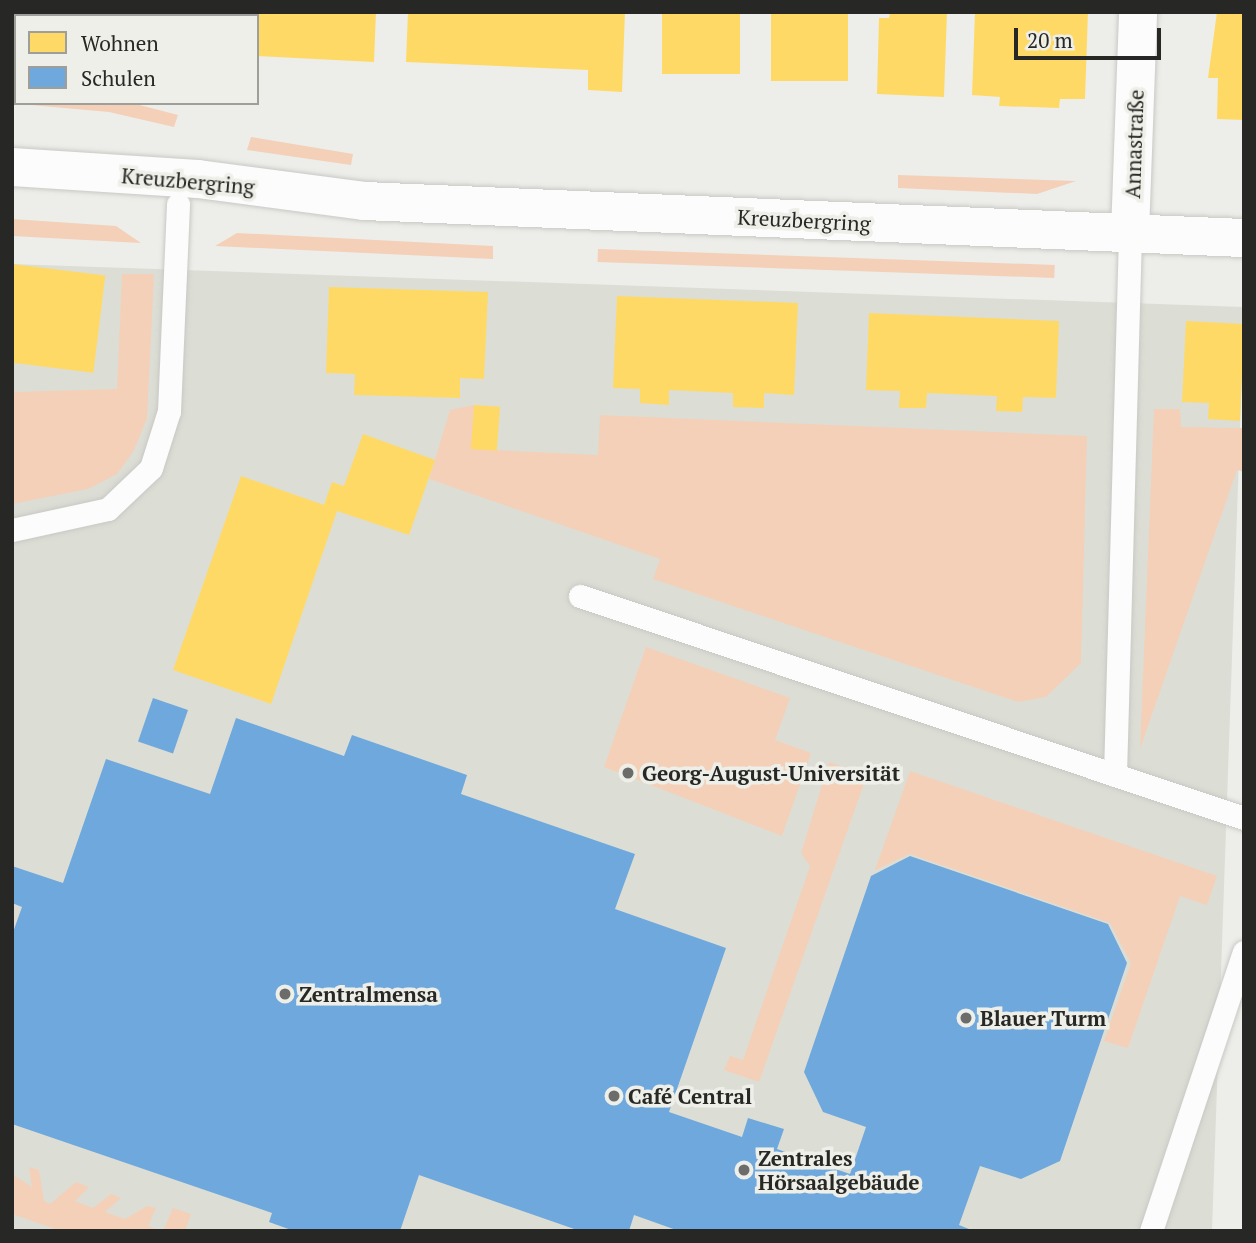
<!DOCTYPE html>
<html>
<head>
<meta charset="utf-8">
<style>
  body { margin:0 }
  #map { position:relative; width:1256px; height:1243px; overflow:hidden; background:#edeee9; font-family:"PT Serif",serif }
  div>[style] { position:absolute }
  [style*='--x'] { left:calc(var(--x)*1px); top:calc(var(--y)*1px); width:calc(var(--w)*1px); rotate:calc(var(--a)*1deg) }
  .built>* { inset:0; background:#dcded5; transform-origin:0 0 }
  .green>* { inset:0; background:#f4d0b8; transform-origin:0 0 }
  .homes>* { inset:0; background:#ffd966; transform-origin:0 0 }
  .schools>* { inset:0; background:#6fa8dc; transform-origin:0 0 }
  .roads { filter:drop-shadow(0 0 2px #c8c8c5) drop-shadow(0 0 2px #c8c8c5) }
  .service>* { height:23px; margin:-11.5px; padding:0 11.5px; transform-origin:11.5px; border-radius:11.5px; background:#fcfcfc }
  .minor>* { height:38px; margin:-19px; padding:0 19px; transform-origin:19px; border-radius:19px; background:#fcfcfc }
  .tertiary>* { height:38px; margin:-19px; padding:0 19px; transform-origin:19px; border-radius:19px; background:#fcfcfc }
  .dots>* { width:19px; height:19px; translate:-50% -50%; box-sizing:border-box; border:4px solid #eeefe8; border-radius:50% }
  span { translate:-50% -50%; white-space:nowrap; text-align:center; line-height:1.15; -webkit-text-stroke:7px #eeefe8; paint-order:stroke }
  .street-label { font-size:21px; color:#272825 }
  .poi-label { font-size:21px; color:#272825; font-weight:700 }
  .left { translate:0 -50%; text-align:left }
  .frame { position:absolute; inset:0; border:14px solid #272825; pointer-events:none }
  .legend { position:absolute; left:14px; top:14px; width:245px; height:91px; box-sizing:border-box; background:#eeefe8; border:2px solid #9e9f9a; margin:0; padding:9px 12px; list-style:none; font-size:21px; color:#272825 }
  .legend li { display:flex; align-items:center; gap:14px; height:35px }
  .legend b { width:35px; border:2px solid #9e9f9a }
  .scale { position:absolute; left:1014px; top:28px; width:147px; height:32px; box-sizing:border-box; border:4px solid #272825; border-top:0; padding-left:9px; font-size:21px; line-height:24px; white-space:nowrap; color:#272825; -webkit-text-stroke:5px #eeefe8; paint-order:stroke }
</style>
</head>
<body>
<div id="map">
  <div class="built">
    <div style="left:12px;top:264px;width:1233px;height:967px;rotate:2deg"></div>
  </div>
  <div class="green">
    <div style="clip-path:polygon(132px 103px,178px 115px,174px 127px,109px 112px,31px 105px)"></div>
    <div style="clip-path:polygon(251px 137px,353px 154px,351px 165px,247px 150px)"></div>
    <div style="clip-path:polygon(898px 175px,1076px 181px,1037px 194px,898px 188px)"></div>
    <div style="clip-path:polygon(12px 219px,116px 226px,141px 243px,12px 236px)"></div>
    <div style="clip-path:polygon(237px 233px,493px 246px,493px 259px,215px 246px)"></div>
    <div style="left:598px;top:249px;width:457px;height:13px;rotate:2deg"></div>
    <div style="clip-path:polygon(122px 274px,154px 274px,147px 419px,133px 452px,117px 474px,88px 489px,12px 504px,12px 392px,117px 389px)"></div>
    <div style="clip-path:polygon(474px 405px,473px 449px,598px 455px,600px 415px,1087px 436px,1081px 663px,1046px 697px,1018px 702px,653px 579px,660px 559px,429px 479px,450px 410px)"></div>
    <div style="clip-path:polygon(1154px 409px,1180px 409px,1181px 427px,1244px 428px,1244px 472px,1237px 470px,1140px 749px)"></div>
    <div style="clip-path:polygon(646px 647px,790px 698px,775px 740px,811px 753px,782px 836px,604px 767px)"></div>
    <div style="clip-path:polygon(829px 762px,867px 775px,759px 1082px,724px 1070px,730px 1056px,743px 1060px,810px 866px,801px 853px)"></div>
    <div style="clip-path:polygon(910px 771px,1217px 876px,1207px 905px,1180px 896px,1128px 1048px,1104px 1041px,1131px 963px,1110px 923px,910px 854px,875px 870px)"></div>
    <div style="clip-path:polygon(29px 1167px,39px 1170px,44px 1201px,50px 1204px,76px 1182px,89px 1187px,75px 1201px,93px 1208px,111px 1194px,121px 1198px,105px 1212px,125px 1219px,147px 1206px,156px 1208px,148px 1226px,163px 1231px,173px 1208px,191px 1214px,185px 1231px,61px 1231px,12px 1214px,12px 1174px,32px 1187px)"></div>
  </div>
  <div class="homes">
    <div style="clip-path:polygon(12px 12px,90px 12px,16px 16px,16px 47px)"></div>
    <div style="clip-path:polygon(106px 12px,194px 12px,105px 16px)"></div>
    <div style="clip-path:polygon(233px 12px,376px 12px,374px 62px,257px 56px,257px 16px)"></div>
    <div style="clip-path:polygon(408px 12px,625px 12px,622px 92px,588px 90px,588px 70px,406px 62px)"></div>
    <div style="left:662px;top:12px;width:78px;height:62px"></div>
    <div style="left:771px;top:12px;width:77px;height:69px"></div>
    <div style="clip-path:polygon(890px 12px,947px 12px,944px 97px,877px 94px,879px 18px,889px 18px)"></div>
    <div style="clip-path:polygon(975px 12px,1088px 12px,1085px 99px,1060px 99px,1059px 108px,999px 106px,1000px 97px,972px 95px)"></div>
    <div style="clip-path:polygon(1217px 12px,1244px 12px,1244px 120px,1217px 119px,1218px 78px,1208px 78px)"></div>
    <div style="left:12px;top:264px;width:94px;height:98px;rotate:7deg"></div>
    <div style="clip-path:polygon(329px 287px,488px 292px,484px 379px,460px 378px,460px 398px,354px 395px,355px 374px,326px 373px)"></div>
    <div style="clip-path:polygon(617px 296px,798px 303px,794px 395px,764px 393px,764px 408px,733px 407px,733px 393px,669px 390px,669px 405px,640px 403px,640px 389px,613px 388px)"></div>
    <div style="clip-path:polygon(869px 313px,1059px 321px,1056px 398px,1023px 397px,1022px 412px,996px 411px,997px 396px,927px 393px,926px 408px,899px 408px,900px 391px,866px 390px)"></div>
    <div style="clip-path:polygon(1186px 321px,1244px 324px,1240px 421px,1208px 419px,1209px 403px,1182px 402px)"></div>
    <div style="left:474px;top:405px;width:26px;height:44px;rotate:4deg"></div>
    <div style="clip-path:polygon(363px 434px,435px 460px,409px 535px,337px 511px,271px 704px,173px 670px,241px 476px,324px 505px,332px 482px,344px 486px)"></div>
  </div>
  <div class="schools">
    <div style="left:153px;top:698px;width:37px;height:46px;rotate:19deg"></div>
    <div style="clip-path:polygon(236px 718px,344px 756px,352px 735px,467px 775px,461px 794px,635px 854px,615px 909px,726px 948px,669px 1112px,742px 1137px,748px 1118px,784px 1129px,777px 1149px,850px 1174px,866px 1127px,823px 1112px,804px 1072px,871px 876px,910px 856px,1108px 924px,1127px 963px,1060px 1161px,1021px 1179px,980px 1166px,959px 1225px,974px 1231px,679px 1231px,634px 1215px,629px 1231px,580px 1231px,419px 1175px,400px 1231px,294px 1231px,269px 1222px,272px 1213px,12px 1124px,12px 935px,22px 907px,12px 903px,12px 866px,63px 883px,106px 759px,210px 794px)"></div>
  </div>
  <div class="roads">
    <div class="service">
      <div style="--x:12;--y:530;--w:98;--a:-12.3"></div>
      <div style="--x:108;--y:509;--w:59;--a:-43.6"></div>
      <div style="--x:151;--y:468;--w:60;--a:-72.5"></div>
      <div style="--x:169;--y:411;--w:207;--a:-87.5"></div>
      <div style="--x:580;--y:596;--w:700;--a:18.49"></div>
      <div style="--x:1115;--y:775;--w:542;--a:-88.41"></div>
      <div style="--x:1151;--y:1231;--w:294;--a:-71.6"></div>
    </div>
    <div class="minor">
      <div style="--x:1130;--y:233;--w:221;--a:-87.9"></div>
    </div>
    <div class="tertiary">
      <div style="--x:12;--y:167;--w:186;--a:3.7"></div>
      <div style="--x:198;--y:179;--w:167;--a:7.5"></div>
      <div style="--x:364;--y:201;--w:881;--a:2.41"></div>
    </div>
  </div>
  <div class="dots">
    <div style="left:628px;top:773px;background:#6c6d6a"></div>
    <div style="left:285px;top:994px;background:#6c6d6a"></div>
    <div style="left:966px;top:1018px;background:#6c6d6a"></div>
    <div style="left:614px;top:1096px;background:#6c6d6a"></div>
    <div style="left:744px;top:1170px;background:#6c6d6a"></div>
  </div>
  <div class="street-label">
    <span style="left:1134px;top:144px;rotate:-88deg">Annastraße</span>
    <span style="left:188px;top:181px;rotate:5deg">Kreuzbergring</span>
    <span style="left:804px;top:220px;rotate:3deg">Kreuzbergring</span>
  </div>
  <div class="poi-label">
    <span class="left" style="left:642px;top:773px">Georg-August-Universität</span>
    <span class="left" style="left:299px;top:994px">Zentralmensa</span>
    <span class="left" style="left:980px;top:1018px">Blauer Turm</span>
    <span class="left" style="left:628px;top:1096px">Café Central</span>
    <span class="left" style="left:758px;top:1170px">Zentrales<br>Hörsaalgebäude</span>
  </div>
  <div class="frame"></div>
  <ul class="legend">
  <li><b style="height:19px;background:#ffd966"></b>Wohnen</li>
  <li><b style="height:19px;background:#6fa8dc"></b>Schulen</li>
  </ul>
  <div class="scale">20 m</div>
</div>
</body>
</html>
